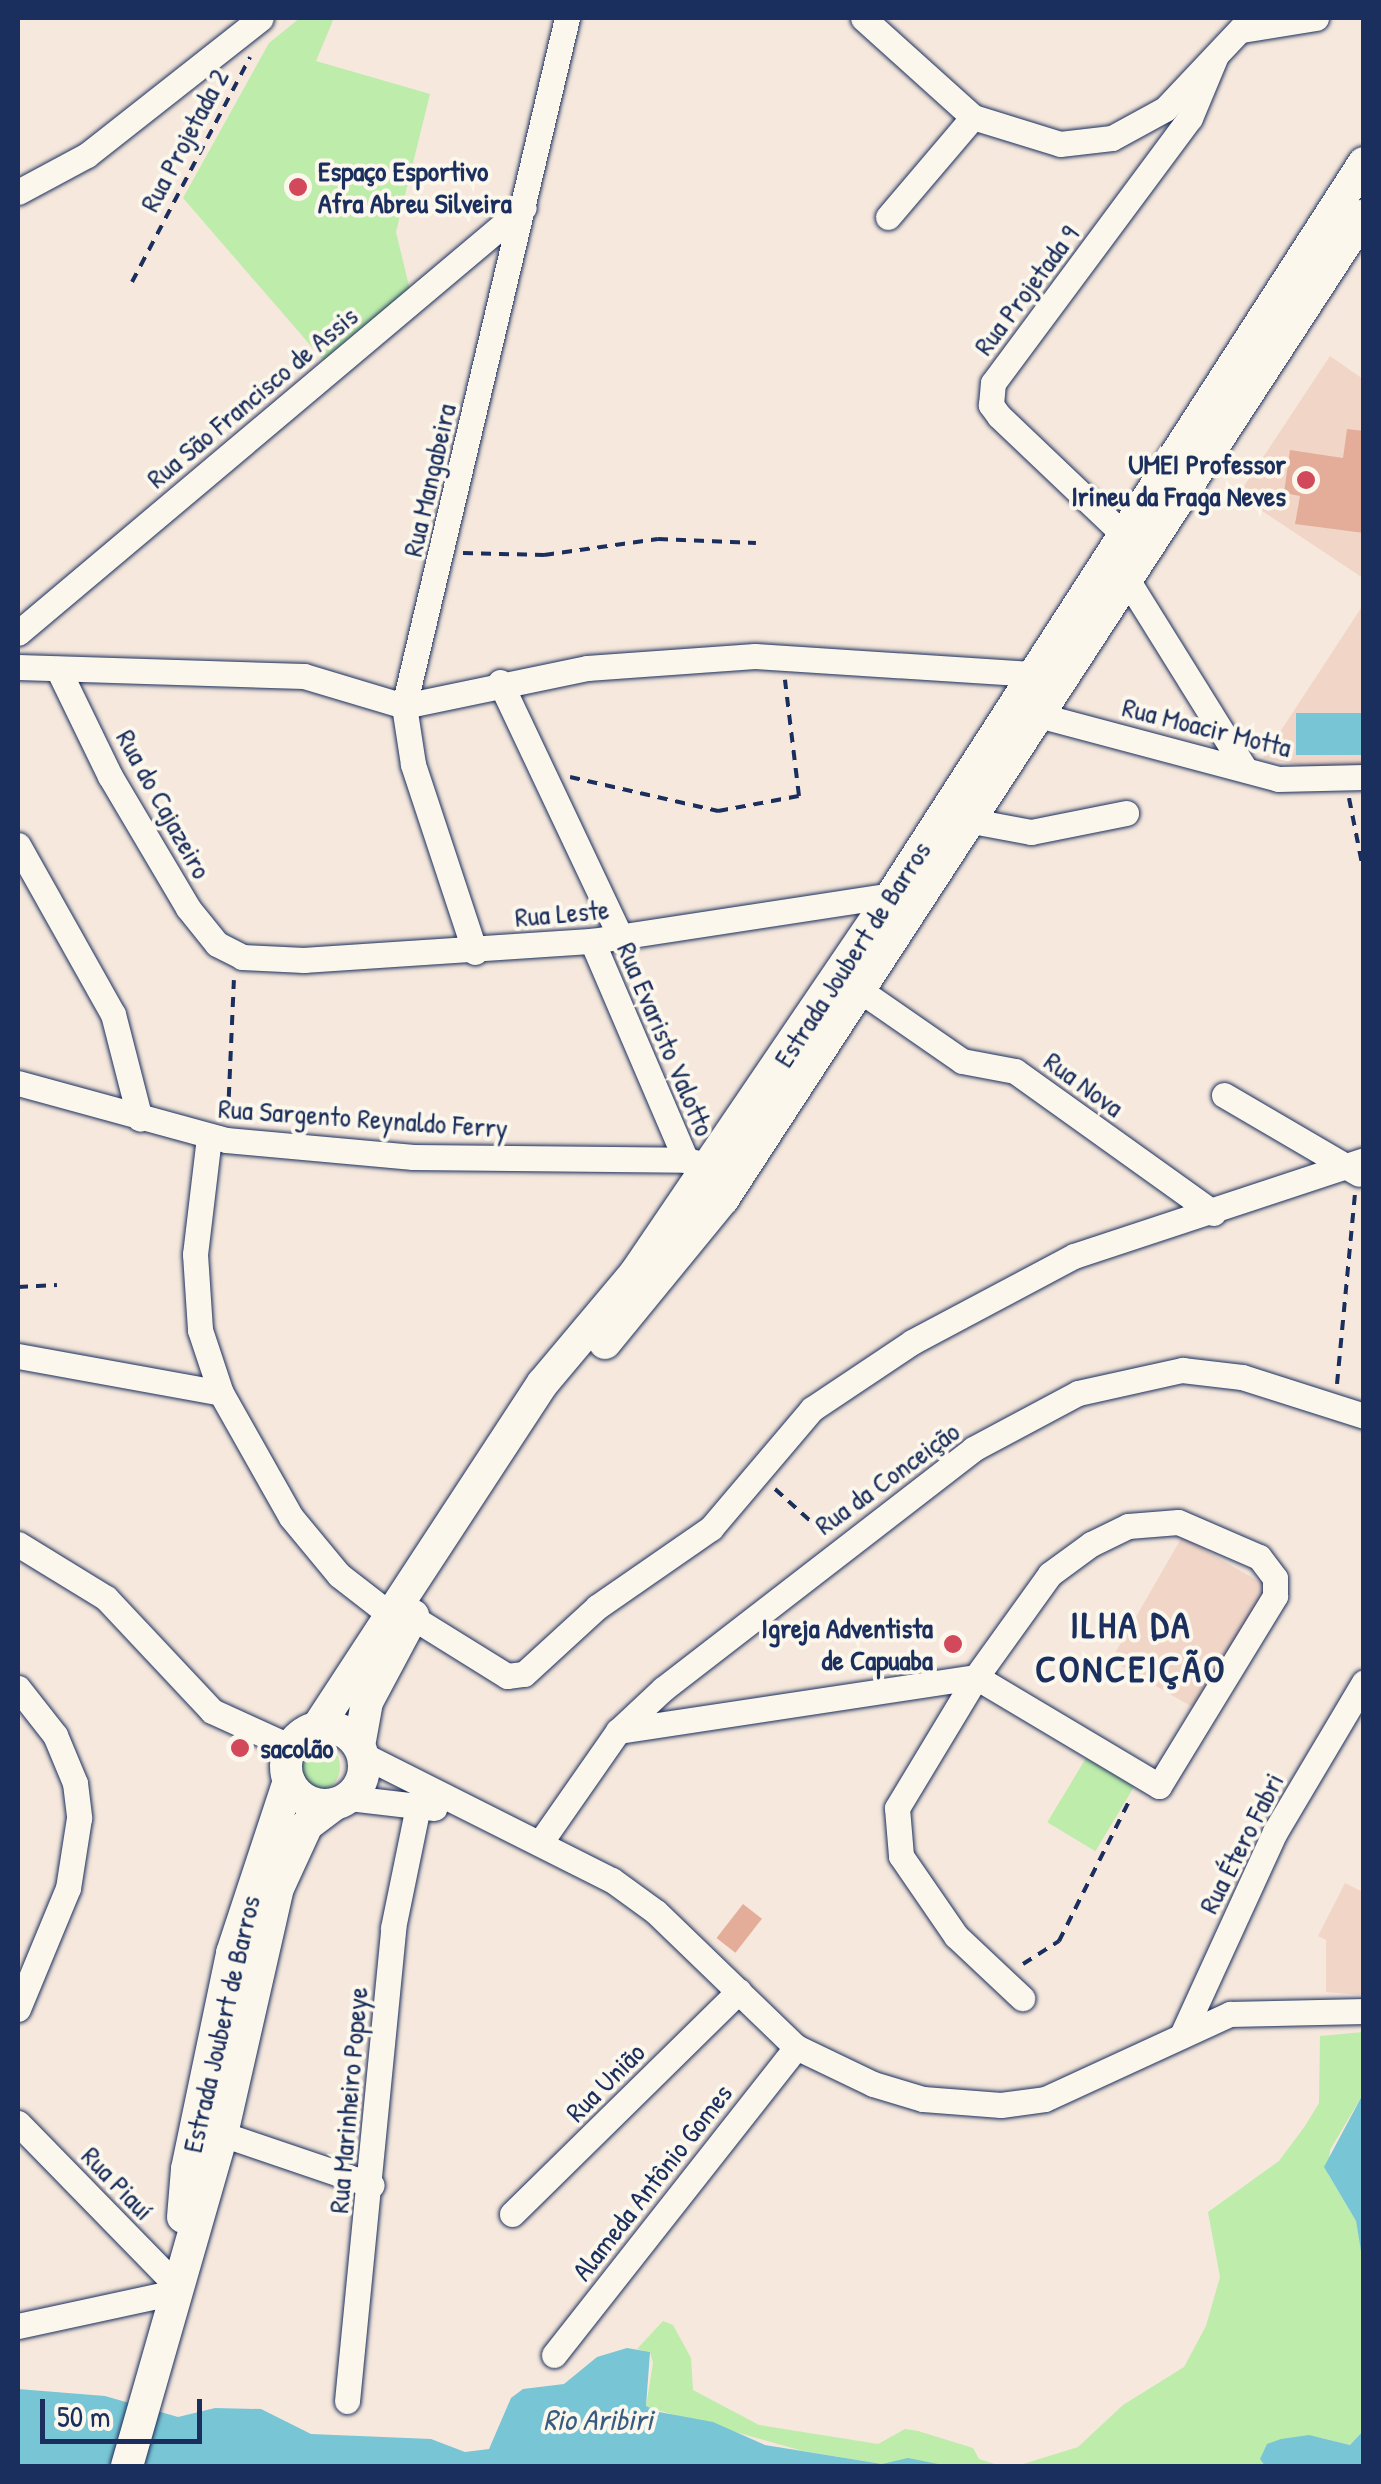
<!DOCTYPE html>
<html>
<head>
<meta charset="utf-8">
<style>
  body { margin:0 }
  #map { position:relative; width:1381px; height:2484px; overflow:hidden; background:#f6e8dc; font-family:"Patrick Hand",sans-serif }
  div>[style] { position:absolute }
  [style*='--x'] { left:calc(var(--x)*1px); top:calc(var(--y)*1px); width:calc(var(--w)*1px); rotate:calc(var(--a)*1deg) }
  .built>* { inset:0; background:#f1d6c8; transform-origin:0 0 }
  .green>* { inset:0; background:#bdecab; transform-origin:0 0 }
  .round { border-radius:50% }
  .water>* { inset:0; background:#78c6d5; transform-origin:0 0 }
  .building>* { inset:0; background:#e4ad9a; transform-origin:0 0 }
  .path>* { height:4px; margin-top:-2px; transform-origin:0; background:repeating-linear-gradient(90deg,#1b2f5e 0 10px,transparent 0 18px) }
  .roads { filter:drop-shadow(0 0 2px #1b2f5e) drop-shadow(0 0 2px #1b2f5e) }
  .minor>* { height:25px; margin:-12.5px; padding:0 12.5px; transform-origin:12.5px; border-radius:12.5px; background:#fbf7ec }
  .major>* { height:32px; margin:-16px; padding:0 16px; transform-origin:16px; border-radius:16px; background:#fbf7ec }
  .major>.ring { margin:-16px; padding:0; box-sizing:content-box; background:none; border:32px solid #fbf7ec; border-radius:50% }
  .dots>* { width:28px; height:28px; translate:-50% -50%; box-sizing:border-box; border:5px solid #fbf7ec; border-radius:50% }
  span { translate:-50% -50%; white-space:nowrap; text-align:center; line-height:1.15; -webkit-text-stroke:8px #fbf7ec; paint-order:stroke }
  .street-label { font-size:28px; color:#1b2f5e }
  .poi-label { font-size:28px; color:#1b2f5e; font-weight:700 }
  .left { translate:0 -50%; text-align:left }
  .right { translate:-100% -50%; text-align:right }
  .water-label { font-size:30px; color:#375c82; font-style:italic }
  .district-label { font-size:38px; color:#1b2f5e; font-weight:700; letter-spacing:2.5px }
  .frame { position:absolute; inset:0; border:20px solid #1b2f5e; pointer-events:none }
  .scale { position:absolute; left:40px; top:2399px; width:162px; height:45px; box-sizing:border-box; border:5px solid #1b2f5e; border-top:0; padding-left:12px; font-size:30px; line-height:35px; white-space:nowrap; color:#1b2f5e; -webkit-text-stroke:8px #fbf7ec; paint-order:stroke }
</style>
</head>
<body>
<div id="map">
  <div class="built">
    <div style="clip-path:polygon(1330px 356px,1363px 379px,1363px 578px,1238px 495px)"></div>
    <div style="clip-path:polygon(1363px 605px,1363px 764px,1328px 771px,1263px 758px)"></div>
    <div style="left:1182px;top:1537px;width:103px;height:142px;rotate:30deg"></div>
    <div style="clip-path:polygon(1345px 1883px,1363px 1892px,1363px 1995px,1326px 1992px,1326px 1940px,1318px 1936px)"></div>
  </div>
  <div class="green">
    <div style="clip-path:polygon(300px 18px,334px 18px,316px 61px,430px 94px,396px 232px,410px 290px,324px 361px,183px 198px,269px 43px)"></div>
    <div class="round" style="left:290px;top:1742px;width:50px;height:50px"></div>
    <div style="left:1086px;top:1758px;width:56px;height:75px;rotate:31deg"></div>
    <div style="clip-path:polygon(1363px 2032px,1363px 2094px,1330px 2150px,1328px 2174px,1356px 2221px,1364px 2263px,1363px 2431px,1350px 2445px,1317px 2437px,1260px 2459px,1265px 2466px,1017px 2466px,1078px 2447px,1123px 2405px,1184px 2367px,1206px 2326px,1220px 2277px,1208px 2212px,1279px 2161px,1305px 2126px,1319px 2103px,1320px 2036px)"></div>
    <div style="clip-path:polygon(663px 2321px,673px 2325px,691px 2358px,693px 2390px,759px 2425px,878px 2444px,905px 2429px,918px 2431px,973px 2448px,979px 2459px,1001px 2466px,882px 2464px,803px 2451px,646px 2407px,653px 2363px,650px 2352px,637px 2349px)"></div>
  </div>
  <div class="water">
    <div style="left:1363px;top:713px;width:42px;height:67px;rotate:90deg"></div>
    <div style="clip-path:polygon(1363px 2094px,1363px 2263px,1356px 2221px,1324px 2167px)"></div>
    <div style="clip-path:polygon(627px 2348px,650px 2352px,646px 2406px,659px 2412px,713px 2422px,765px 2445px,882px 2464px,908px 2458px,948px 2466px,18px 2466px,18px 2389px,105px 2396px,178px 2417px,215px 2408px,261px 2409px,311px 2434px,431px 2439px,465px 2452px,489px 2449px,511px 2398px,523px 2389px,564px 2384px,597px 2357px)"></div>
    <div style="clip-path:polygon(1363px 2431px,1363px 2466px,1265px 2466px,1260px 2459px,1267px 2444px,1281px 2439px,1309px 2435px,1350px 2445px)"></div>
  </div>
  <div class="building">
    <div style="clip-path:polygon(1347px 429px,1364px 431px,1364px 533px,1295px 524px,1300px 496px,1284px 493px,1290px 450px,1343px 458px)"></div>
    <div style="left:743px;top:1904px;width:24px;height:43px;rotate:38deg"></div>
  </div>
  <div class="path">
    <div style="--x:132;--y:282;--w:254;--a:-62.3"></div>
    <div style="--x:463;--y:553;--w:81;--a:1.4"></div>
    <div style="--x:544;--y:555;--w:115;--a:-8"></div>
    <div style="--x:658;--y:539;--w:98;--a:2.3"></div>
    <div style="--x:570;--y:777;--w:152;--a:12.9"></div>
    <div style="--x:718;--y:811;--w:82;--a:-10.5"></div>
    <div style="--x:799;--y:796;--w:117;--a:-96.9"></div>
    <div style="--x:1349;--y:798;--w:77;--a:78.8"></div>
    <div style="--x:228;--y:1115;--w:135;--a:-87.5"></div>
    <div style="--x:18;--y:1287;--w:39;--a:-3"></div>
    <div style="--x:1337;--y:1384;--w:191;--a:-84.6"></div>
    <div style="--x:775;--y:1489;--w:70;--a:42.1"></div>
    <div style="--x:1023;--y:1964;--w:43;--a:-32.6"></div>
    <div style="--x:1059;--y:1941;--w:161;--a:-63.4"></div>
  </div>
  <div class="roads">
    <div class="minor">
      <div style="--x:863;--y:18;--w:148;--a:42"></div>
      <div style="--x:973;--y:117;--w:91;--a:17.2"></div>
      <div style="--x:1060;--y:144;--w:52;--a:-6.6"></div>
      <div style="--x:1112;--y:138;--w:60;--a:-28.7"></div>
      <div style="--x:1165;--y:109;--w:125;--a:-46.6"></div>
      <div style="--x:1242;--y:30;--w:75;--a:-9.2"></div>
      <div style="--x:18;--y:192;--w:78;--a:-28.2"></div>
      <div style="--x:87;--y:155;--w:221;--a:-38.2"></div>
      <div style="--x:888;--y:217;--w:131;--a:-49.6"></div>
      <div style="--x:1123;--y:534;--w:171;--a:-136.4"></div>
      <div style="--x:999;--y:416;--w:14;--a:-126"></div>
      <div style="--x:991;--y:405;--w:22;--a:-85"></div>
      <div style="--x:993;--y:383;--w:330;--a:-53.4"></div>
      <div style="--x:1190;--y:118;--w:65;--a:-67.4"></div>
      <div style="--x:1128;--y:581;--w:221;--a:58.1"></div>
      <div style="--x:18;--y:633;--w:661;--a:-40.09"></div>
      <div style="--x:18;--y:667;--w:286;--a:1.8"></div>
      <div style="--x:304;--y:676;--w:104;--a:16.7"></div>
      <div style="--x:404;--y:706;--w:187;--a:-11.7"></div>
      <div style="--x:587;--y:668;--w:168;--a:-4.1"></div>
      <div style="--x:755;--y:656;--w:277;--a:3.7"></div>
      <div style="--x:58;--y:669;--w:119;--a:64.1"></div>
      <div style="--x:110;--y:776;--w:153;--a:59.4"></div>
      <div style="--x:188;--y:908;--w:46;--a:51.1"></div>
      <div style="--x:217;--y:944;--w:28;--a:27"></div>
      <div style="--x:242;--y:957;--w:62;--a:2.8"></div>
      <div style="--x:304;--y:960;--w:289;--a:-3.8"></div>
      <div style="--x:592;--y:941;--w:304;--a:-8.7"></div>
      <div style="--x:500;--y:682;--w:283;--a:64.7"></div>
      <div style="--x:1038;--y:715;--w:248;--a:14.9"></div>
      <div style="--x:1278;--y:779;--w:86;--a:-1.3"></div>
      <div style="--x:972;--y:821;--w:60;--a:10.6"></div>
      <div style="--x:1031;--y:832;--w:97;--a:-11.3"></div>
      <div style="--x:18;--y:845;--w:194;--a:60.7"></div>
      <div style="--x:113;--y:1014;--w:108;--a:75.6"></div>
      <div style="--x:592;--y:941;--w:238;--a:66.8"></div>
      <div style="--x:475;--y:952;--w:198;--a:-108.3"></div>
      <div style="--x:413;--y:764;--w:59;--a:-98.8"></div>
      <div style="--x:404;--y:706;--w:707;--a:-76.67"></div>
      <div style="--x:861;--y:991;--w:123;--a:34.7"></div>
      <div style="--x:962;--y:1061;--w:54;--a:10.7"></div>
      <div style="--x:1015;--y:1071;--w:244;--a:35.6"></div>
      <div style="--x:18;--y:1083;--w:216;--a:15.3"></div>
      <div style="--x:226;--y:1140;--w:188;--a:5.2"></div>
      <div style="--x:413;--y:1157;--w:273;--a:0.6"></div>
      <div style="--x:686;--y:1160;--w:25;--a:14"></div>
      <div style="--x:1224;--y:1095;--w:156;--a:30.3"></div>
      <div style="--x:209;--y:1137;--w:118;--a:96.8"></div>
      <div style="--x:195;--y:1254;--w:76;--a:86.2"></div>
      <div style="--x:200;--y:1330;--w:66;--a:71.6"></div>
      <div style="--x:221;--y:1393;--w:142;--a:60.6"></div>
      <div style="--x:291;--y:1517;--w:75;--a:50.4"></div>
      <div style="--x:339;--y:1575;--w:62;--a:37.8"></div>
      <div style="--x:18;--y:1356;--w:206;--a:10.3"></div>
      <div style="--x:18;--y:1544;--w:103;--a:31.5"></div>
      <div style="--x:106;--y:1598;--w:155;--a:46.8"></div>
      <div style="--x:212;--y:1711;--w:87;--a:24.5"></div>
      <div style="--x:412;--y:1617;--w:112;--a:31.8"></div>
      <div style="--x:507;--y:1676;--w:17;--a:-7"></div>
      <div style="--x:524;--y:1674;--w:99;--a:-42.5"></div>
      <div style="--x:597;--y:1607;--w:139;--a:-34.7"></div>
      <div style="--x:711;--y:1528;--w:156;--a:-49.7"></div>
      <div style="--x:812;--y:1409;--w:120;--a:-33.8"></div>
      <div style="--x:912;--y:1342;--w:183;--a:-28"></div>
      <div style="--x:1074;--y:1256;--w:305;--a:-18.3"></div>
      <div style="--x:18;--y:1688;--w:60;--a:51.8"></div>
      <div style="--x:55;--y:1735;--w:52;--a:67.4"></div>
      <div style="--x:75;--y:1783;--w:35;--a:83"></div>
      <div style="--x:79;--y:1818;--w:71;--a:98.9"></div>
      <div style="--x:68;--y:1888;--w:131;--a:112.5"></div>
      <div style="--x:618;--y:1731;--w:362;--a:-8.6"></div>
      <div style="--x:976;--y:1677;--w:213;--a:30.8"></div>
      <div style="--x:1159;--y:1786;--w:223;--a:-58.6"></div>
      <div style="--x:1275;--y:1596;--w:18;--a:-90"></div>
      <div style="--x:1275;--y:1578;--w:26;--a:-127"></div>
      <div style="--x:1259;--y:1557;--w:88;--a:-156.6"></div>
      <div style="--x:1178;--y:1522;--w:50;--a:175.4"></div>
      <div style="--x:1128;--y:1526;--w:41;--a:154.1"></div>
      <div style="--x:1091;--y:1544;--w:51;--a:143.8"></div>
      <div style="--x:1050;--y:1574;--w:127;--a:125.7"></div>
      <div style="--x:976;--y:1677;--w:153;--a:121.1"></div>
      <div style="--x:897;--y:1808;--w:48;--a:85.2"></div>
      <div style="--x:901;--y:1856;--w:97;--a:55.5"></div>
      <div style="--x:956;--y:1936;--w:91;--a:43.2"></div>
      <div style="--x:363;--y:1755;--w:279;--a:26.7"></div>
      <div style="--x:612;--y:1880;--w:54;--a:36"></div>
      <div style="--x:656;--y:1912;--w:194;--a:44"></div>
      <div style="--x:796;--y:2047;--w:85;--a:25.7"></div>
      <div style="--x:873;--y:2084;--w:52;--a:16.7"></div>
      <div style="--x:923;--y:2099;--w:78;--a:4.4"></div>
      <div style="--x:1001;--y:2105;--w:44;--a:-7.8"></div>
      <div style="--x:1045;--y:2099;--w:204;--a:-24.7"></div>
      <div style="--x:1230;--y:2014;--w:134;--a:-1.3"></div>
      <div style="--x:349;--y:1798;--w:86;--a:6.7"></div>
      <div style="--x:542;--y:1840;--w:133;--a:-55.1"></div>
      <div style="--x:618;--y:1731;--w:62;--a:-43"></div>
      <div style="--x:663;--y:1689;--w:392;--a:-37.7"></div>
      <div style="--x:973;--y:1449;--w:119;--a:-28.1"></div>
      <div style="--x:1078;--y:1393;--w:107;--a:-12.5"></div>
      <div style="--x:1182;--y:1370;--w:60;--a:6.7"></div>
      <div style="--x:1242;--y:1377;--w:128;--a:17.7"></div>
      <div style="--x:1182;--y:2035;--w:223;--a:-65.4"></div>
      <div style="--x:1275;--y:1832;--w:174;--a:-59.3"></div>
      <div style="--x:18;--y:2123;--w:226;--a:45.7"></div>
      <div style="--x:222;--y:2134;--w:158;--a:18.8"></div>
      <div style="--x:512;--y:2214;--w:318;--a:-44.5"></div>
      <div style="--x:18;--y:2326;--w:161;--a:-12.2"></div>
      <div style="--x:554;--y:2355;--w:392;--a:-51.8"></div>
      <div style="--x:347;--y:2401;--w:475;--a:-84.4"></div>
      <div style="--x:393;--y:1928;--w:125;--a:-78.4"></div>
    </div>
    <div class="major">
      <div style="--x:605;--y:1343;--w:186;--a:-50.7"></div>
      <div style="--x:723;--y:1199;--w:1174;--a:-56.92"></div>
      <div class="ring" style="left:286px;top:1727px;width:46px;height:46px"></div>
      <div style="--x:317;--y:1728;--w:412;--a:-56.8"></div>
      <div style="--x:543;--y:1383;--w:145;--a:-50"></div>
      <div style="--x:636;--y:1272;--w:456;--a:-55.8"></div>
      <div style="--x:892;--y:895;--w:871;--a:-57.19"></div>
      <div style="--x:359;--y:1746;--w:45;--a:-79.7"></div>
      <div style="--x:367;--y:1702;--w:98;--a:-61.9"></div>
      <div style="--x:183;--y:2217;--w:48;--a:-85.2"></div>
      <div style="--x:187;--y:2169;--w:221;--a:-78.2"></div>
      <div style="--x:232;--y:1953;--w:181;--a:-71.7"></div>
      <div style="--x:127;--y:2466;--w:345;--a:-74"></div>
      <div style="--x:222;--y:2134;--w:252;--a:-77.2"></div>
      <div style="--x:278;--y:1888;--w:69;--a:-65.3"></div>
      <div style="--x:307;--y:1825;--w:35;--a:-37"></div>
    </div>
  </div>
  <div class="dots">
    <div style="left:298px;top:187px;background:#d1495b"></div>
    <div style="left:1306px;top:480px;background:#d1495b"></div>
    <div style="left:953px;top:1644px;background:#d1495b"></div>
    <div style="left:240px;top:1748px;background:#d1495b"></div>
  </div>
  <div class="street-label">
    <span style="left:184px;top:140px;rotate:-62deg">Rua Projetada 2</span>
    <span style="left:1026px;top:290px;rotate:-53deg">Rua Projetada 9</span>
    <span style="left:252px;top:397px;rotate:-40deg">Rua São Francisco de Assis</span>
    <span style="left:429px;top:480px;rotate:-77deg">Rua Mangabeira</span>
    <span style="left:1207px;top:727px;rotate:14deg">Rua Moacir Motta</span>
    <span style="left:164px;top:804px;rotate:61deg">Rua do Cajazeiro</span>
    <span style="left:562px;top:913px;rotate:-5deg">Rua Leste</span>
    <span style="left:852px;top:954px;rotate:-57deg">Estrada Joubert de Barros</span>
    <span style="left:666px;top:1039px;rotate:67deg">Rua Evaristo Valotto</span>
    <span style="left:1084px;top:1084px;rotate:36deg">Rua Nova</span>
    <span style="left:363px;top:1118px;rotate:4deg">Rua Sargento Reynaldo Ferry</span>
    <span style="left:887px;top:1478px;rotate:-36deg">Rua da Conceição</span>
    <span style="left:1241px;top:1843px;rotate:-63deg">Rua Étero Fabri</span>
    <span style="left:221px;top:2024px;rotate:-77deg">Estrada Joubert de Barros</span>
    <span style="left:605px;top:2082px;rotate:-45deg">Rua União</span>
    <span style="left:348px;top:2100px;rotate:-85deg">Rua Marinheiro Popeye</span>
    <span style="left:652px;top:2182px;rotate:-52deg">Alameda Antônio Gomes</span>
    <span style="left:118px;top:2183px;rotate:46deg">Rua Piauí</span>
  </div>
  <div class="poi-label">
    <span class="left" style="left:318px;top:187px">Espaço Esportivo<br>Afra Abreu Silveira</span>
    <span class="right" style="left:1286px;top:480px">UMEI Professor<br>Irineu da Fraga Neves</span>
    <span class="right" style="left:933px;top:1644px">Igreja Adventista<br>de Capuaba</span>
    <span class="left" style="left:260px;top:1748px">sacolão</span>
  </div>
  <div class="water-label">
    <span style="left:598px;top:2419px">Rio Aribiri</span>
  </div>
  <div class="district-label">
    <span style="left:1131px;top:1647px">ILHA DA<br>CONCEIÇÃO</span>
  </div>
  <div class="frame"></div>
  <div class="scale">50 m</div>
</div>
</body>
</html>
